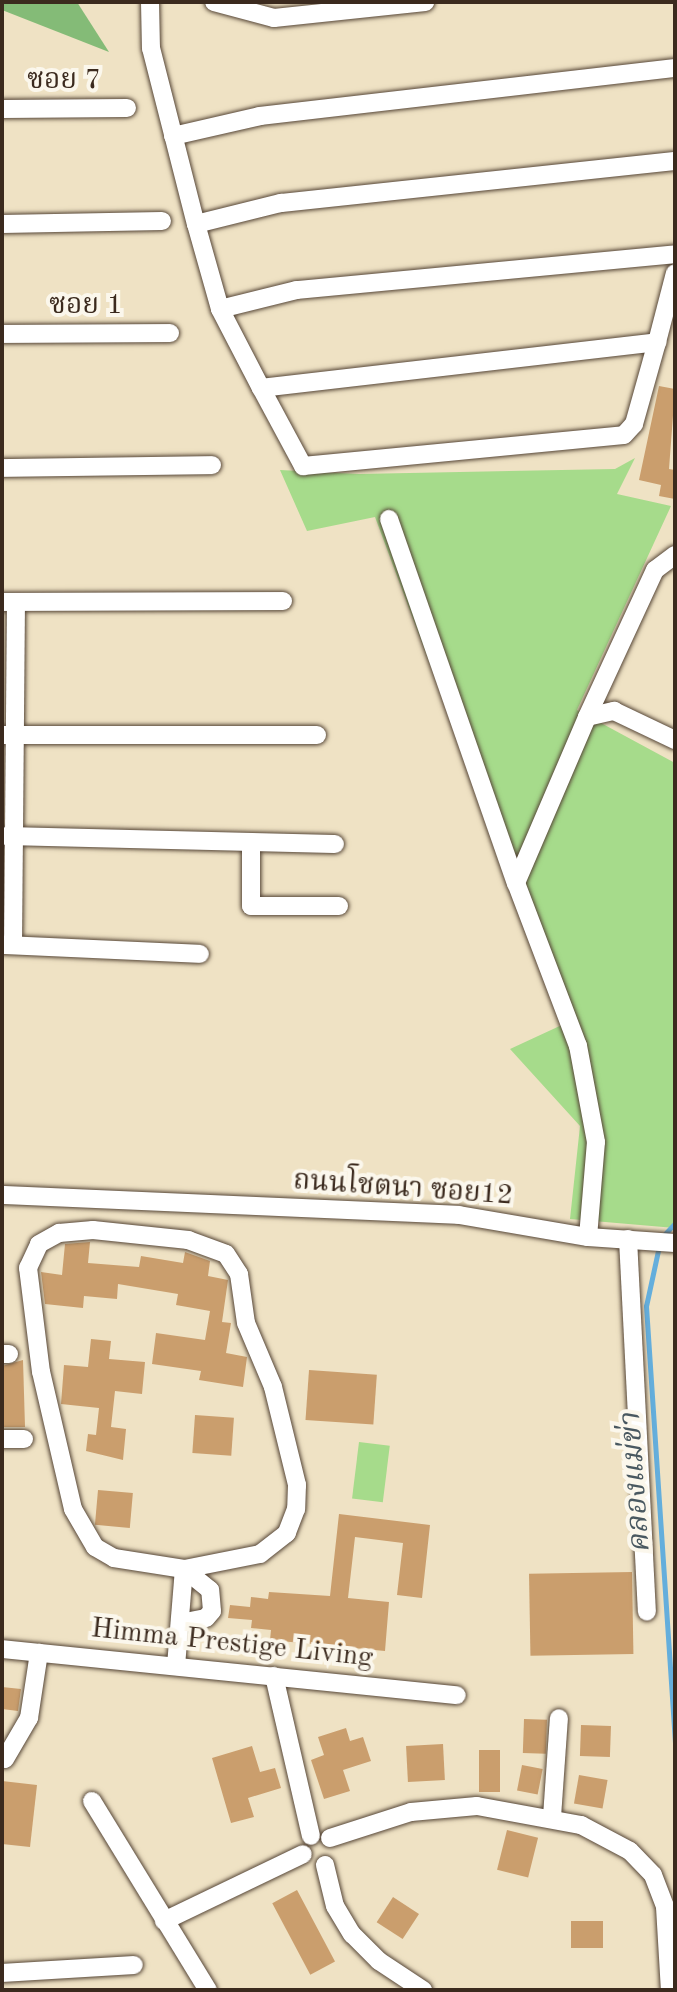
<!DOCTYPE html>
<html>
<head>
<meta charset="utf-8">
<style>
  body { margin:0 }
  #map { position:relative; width:677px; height:1992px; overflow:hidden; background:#efe2c4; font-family:"Old Standard TT","Noto Serif Thai",serif }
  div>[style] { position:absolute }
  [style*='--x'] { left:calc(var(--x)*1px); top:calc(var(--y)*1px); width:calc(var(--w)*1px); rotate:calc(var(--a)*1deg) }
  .green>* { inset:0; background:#a6db8b; transform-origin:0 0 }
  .forest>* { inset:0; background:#84bb77 }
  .stream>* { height:5px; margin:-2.5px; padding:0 2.5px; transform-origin:2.5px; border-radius:2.5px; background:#64aedc }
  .building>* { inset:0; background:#ca9e6d; transform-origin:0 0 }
  .roads { filter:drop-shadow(0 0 2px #564637) drop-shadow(0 0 2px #564637) }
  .minor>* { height:18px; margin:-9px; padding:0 9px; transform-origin:9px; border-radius:9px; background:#fff }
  span { translate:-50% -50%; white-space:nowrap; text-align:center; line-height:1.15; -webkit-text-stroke:8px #fbf7ec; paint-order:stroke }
  .street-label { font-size:28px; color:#3b2a1e }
  .water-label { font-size:30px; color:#495860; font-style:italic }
  .frame { position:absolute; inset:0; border:4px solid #3b2a1e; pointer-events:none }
</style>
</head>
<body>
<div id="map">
  <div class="green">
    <div style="clip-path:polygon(635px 458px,617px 494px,671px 506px,577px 710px,675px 763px,675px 1228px,570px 1219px,580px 1126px,510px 1049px,564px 1024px,375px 517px,307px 531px,280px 470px,359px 474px,615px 469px)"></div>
    <div style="left:359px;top:1442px;width:31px;height:57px;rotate:7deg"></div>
  </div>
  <div class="forest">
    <div style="clip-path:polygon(2px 2px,77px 2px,109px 52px,2px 10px)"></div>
  </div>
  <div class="stream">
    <div style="--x:662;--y:1237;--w:19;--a:-47"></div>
    <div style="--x:659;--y:1246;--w:61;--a:102.2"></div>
    <div style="--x:646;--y:1306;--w:443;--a:86.2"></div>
  </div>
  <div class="building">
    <div style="clip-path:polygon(659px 386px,675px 389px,669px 469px,675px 470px,675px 499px,659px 496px,661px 485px,639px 480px)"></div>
    <div style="clip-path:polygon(90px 1242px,88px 1263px,139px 1267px,141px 1256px,183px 1263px,185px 1252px,210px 1261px,208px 1276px,228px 1280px,222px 1322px,231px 1323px,226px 1353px,247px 1357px,243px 1387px,199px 1380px,201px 1371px,152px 1364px,156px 1333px,205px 1340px,210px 1311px,176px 1305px,178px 1294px,118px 1284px,117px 1299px,84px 1296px,83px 1308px,45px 1304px,41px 1272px,62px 1275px,65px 1244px)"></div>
    <div style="clip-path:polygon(91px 1339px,111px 1341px,109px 1359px,145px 1362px,142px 1394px,115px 1391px,111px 1427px,126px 1429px,123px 1460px,86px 1451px,88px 1434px,96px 1435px,99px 1408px,61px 1404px,64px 1365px,88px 1367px)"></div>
    <div style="clip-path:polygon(23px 1360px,25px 1427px,2px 1427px,2px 1366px)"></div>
    <div style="left:309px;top:1370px;width:68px;height:50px;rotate:4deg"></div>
    <div style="left:195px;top:1415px;width:39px;height:38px;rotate:4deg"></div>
    <div style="left:98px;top:1490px;width:35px;height:35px;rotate:5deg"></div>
    <div style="clip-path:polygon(339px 1514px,430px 1525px,422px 1598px,397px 1595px,403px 1543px,355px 1537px,348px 1598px,389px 1602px,385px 1651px,270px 1640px,271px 1630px,251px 1628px,252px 1620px,228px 1618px,230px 1605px,250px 1607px,251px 1597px,268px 1599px,269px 1592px,330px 1596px)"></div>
    <div style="left:632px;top:1572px;width:82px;height:103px;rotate:89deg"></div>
    <div style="clip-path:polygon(2px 1687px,21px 1689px,18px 1711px,2px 1709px)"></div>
    <div style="left:524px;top:1719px;width:23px;height:34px;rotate:2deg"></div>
    <div style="left:581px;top:1725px;width:30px;height:31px;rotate:2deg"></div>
    <div style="clip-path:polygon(346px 1728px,350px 1741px,363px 1737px,371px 1761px,343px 1770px,350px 1791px,324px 1799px,311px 1760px,324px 1755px,318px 1737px)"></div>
    <div style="left:443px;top:1744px;width:36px;height:37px;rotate:87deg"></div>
    <div style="clip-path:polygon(252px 1746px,260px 1772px,275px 1768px,281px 1788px,248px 1798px,254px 1817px,231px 1823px,212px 1758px)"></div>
    <div style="left:479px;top:1750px;width:21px;height:42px"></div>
    <div style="left:522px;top:1765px;width:21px;height:26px;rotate:11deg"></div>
    <div style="left:579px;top:1775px;width:29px;height:29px;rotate:10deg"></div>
    <div style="clip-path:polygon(2px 1781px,37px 1785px,30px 1847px,2px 1844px)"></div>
    <div style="left:507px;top:1830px;width:32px;height:41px;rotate:14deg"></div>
    <div style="left:297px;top:1890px;width:81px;height:28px;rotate:62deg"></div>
    <div style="left:393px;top:1897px;width:31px;height:30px;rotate:33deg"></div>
    <div style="left:571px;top:1921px;width:32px;height:27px"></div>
  </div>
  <div class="roads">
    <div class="minor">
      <div style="--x:150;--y:2;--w:46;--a:88.8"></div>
      <div style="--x:151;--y:48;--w:182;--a:75.7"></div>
      <div style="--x:196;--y:224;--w:88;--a:-13.9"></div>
      <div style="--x:281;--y:203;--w:396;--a:-6.1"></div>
      <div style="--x:214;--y:2;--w:62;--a:14.9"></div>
      <div style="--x:274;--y:18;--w:152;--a:-6"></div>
      <div style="--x:2;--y:109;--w:125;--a:-0.5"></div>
      <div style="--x:173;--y:136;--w:89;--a:-12.9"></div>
      <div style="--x:260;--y:116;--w:418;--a:-6.6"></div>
      <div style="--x:2;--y:224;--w:160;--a:-1.1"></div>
      <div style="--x:196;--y:224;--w:88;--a:74.2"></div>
      <div style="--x:220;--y:309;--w:89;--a:62.6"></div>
      <div style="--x:261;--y:388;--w:399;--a:-6.6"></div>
      <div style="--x:657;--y:342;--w:71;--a:-75.4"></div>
      <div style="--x:220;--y:309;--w:79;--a:-13.9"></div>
      <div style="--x:297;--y:290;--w:380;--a:-5.4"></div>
      <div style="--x:2;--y:334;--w:168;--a:-0.3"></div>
      <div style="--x:261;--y:388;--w:89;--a:61.7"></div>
      <div style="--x:303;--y:466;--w:322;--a:-5.5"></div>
      <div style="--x:624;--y:435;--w:15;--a:-48"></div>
      <div style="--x:634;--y:424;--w:85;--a:-74.3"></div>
      <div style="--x:2;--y:468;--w:210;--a:-0.8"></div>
      <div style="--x:389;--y:519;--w:386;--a:70.8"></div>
      <div style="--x:2;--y:602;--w:281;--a:-0.2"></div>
      <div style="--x:587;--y:717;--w:162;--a:-65.2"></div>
      <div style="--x:655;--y:570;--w:25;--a:-37"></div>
      <div style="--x:2;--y:735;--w:315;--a:0"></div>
      <div style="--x:6;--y:836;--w:329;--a:1.4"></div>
      <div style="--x:251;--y:842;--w:64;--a:90"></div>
      <div style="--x:251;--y:906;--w:88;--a:0"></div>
      <div style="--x:3;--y:945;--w:197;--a:2.6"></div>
      <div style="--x:13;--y:945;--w:343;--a:-89.5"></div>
      <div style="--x:2;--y:1195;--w:457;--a:2.5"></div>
      <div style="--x:459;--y:1215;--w:131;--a:9.7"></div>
      <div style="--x:588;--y:1237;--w:87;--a:3.9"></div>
      <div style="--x:588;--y:1237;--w:95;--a:-85.2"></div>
      <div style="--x:596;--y:1142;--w:98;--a:-100.6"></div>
      <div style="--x:578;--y:1046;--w:174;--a:-110.8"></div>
      <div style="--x:516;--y:883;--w:181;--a:-66.8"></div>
      <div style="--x:587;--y:717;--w:28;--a:-13"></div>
      <div style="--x:614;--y:711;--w:68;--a:25.4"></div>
      <div style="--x:628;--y:1239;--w:373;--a:87.1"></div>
      <div style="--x:2;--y:1354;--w:7;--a:0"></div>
      <div style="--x:2;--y:1439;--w:22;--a:0"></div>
      <div style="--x:180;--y:1623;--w:26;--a:-11"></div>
      <div style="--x:206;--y:1618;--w:9;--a:-49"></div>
      <div style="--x:212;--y:1611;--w:21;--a:-95"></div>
      <div style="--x:210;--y:1590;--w:33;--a:-141"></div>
      <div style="--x:184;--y:1569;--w:71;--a:-171.1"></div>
      <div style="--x:114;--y:1558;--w:22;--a:-150"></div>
      <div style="--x:95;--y:1547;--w:44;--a:-120.1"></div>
      <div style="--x:73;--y:1509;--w:141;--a:-103.1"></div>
      <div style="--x:41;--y:1372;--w:105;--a:-97.1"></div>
      <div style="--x:28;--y:1268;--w:26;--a:-65"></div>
      <div style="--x:39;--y:1244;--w:23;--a:-29"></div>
      <div style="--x:59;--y:1233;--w:34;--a:-5"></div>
      <div style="--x:93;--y:1230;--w:96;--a:6"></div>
      <div style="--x:188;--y:1240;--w:40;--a:20.2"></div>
      <div style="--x:226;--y:1254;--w:24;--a:57"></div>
      <div style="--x:239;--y:1274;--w:49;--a:81.9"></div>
      <div style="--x:246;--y:1323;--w:69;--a:67.1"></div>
      <div style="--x:273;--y:1387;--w:101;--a:76.2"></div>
      <div style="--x:297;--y:1485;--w:24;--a:92"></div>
      <div style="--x:296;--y:1509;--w:26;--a:111"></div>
      <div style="--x:287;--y:1533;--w:34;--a:142"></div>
      <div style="--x:260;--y:1554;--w:77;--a:168.8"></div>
      <div style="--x:2;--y:1649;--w:457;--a:5.8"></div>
      <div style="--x:176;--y:1666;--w:97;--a:-85.3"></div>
      <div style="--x:274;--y:1676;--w:164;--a:77"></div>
      <div style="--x:5;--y:1759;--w:48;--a:-59.7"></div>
      <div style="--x:29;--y:1718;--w:66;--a:-81.3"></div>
      <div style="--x:92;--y:1801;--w:222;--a:58.5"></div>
      <div style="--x:552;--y:1817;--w:99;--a:-86"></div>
      <div style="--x:330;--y:1838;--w:85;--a:-17.8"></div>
      <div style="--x:411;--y:1812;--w:66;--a:-5.2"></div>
      <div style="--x:477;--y:1806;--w:106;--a:10.4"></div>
      <div style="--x:581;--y:1825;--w:55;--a:28"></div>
      <div style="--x:630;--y:1851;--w:33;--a:46"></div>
      <div style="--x:653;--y:1875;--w:34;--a:69"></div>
      <div style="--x:665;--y:1907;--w:83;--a:86.6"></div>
      <div style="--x:325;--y:1865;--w:42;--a:76.3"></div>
      <div style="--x:335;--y:1906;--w:33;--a:59"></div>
      <div style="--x:352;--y:1934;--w:38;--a:45"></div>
      <div style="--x:379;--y:1961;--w:53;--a:33.4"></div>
      <div style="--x:164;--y:1921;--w:154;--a:-25.7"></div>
      <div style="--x:2;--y:1973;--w:132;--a:-3.5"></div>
    </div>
  </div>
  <div class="street-label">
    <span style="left:64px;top:81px">ซอย 7</span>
    <span style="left:86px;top:306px">ซอย 1</span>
    <span style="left:403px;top:1189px;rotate:4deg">ถนนโชตนา ซอย12</span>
    <span style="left:232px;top:1644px;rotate:6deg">Himma Prestige Living</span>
  </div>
  <div class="water-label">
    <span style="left:636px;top:1483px;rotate:-94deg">คลองแม่ข่า</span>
  </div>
  <div class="frame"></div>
</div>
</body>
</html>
